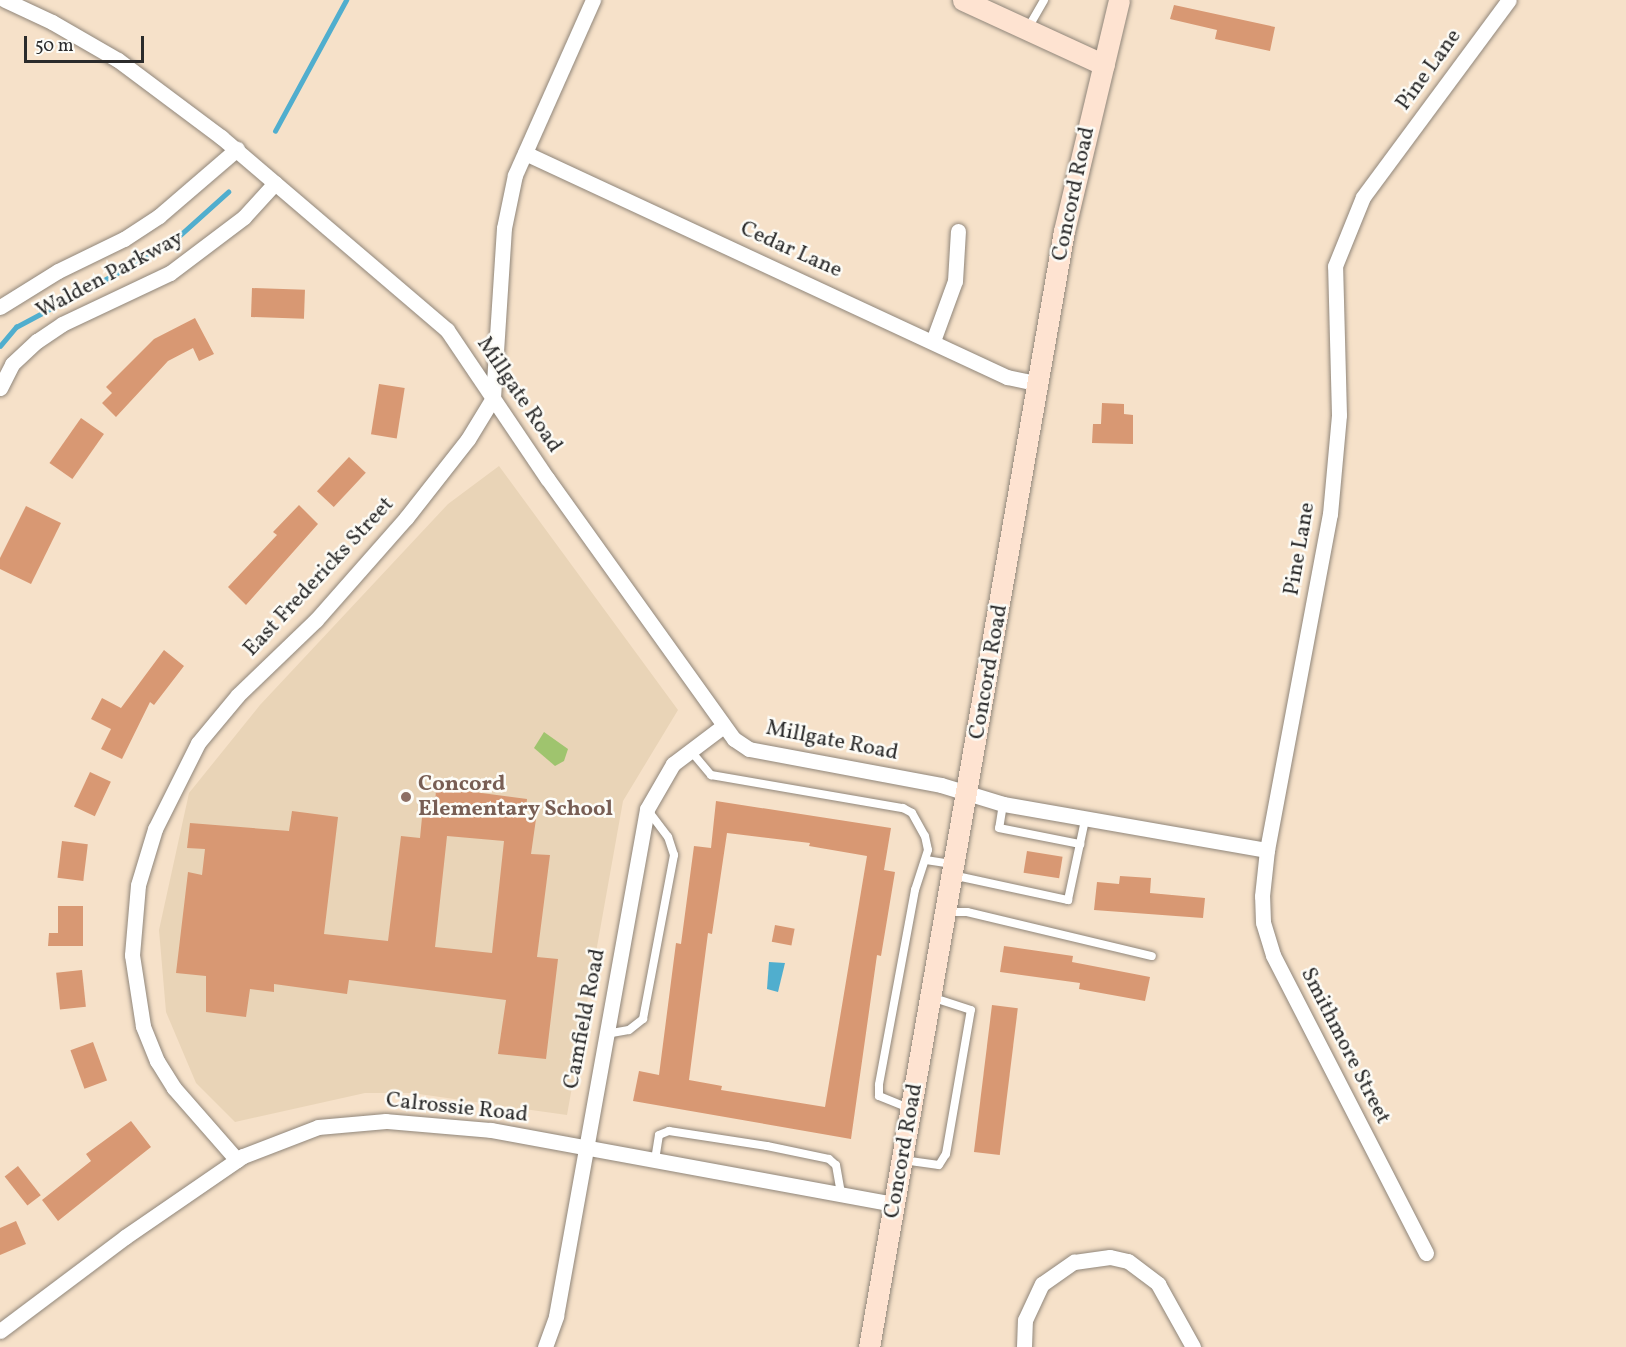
<!DOCTYPE html>
<html>
<head>
<meta charset="utf-8">
<style>
  body { margin:0 }
  #map { position:relative; width:1626px; height:1347px; overflow:hidden; background:#f6e1c9; font-family:Vollkorn,serif }
  div>[style] { position:absolute }
  [style*='--x'] { left:calc(var(--x)*1px); top:calc(var(--y)*1px); width:calc(var(--w)*1px); rotate:calc(var(--a)*1deg) }
  .built>* { inset:0; background:#e9d4b7 }
  .green>* { inset:0; background:#9fc46e }
  .water>* { inset:0; background:#50aece }
  .stream>* { height:4.5px; margin:-2.25px; padding:0 2.25px; transform-origin:2.25px; border-radius:2.25px; background:#50aece }
  .building>* { inset:0; background:#d89873; transform-origin:0 0 }
  .roads { filter:drop-shadow(0 0 2px #90867a) drop-shadow(0 0 2px #90867a) }
  .lane>* { height:8px; margin:-4px; padding:0 4px; transform-origin:4px; border-radius:4px; background:#fff }
  .street>* { height:15px; margin:-7.5px; padding:0 7.5px; transform-origin:7.5px; border-radius:7.5px; background:#fff }
  .secondary>* { height:21px; margin:-10.5px; padding:0 10.5px; transform-origin:10.5px; border-radius:10.5px; background:#fee3d1 }
  .dots>* { width:16px; height:16px; translate:-50% -50%; box-sizing:border-box; border:3px solid #fdfcf7; border-radius:50% }
  span { translate:-50% -50%; white-space:nowrap; text-align:center; line-height:1.15; -webkit-text-stroke:5px #fdfcf7; paint-order:stroke }
  .street-label { font-size:22px; color:#2b2b2b }
  .education-label { font-size:22px; color:#785e54; font-weight:700 }
  .left { translate:0 -50%; text-align:left }
  .scale { position:absolute; left:24px; top:36px; width:120px; height:27px; box-sizing:border-box; border:3px solid #2b2b2b; border-top:0; padding-left:8px; font-size:18px; line-height:21px; white-space:nowrap; color:#2b2b2b; -webkit-text-stroke:4px #fdfcf7; paint-order:stroke }
</style>
</head>
<body>
<div id="map">
  <div class="built">
    <div style="clip-path:polygon(499px 466px,678px 710px,623px 801px,567px 1115px,412px 1093px,365px 1093px,235px 1122px,196px 1083px,166px 1012px,159px 930px,189px 793px,260px 705px,448px 504px)"></div>
  </div>
  <div class="green">
    <div style="clip-path:polygon(544px 732px,568px 749px,564px 761px,555px 766px,534px 748px)"></div>
  </div>
  <div class="water">
    <div style="clip-path:polygon(769px 962px,785px 963px,778px 992px,767px 989px)"></div>
  </div>
  <div class="stream">
    <div style="--x:275;--y:131;--w:149;--a:-61.5"></div>
    <div style="--x:0;--y:346;--w:25;--a:-50"></div>
    <div style="--x:16;--y:327;--w:172;--a:-28.1"></div>
    <div style="--x:168;--y:246;--w:81;--a:-42"></div>
  </div>
  <div class="building">
    <div style="clip-path:polygon(1174px 5px,1275px 27px,1270px 51px,1215px 39px,1217px 30px,1170px 19px)"></div>
    <div style="left:252px;top:288px;width:53px;height:29px;rotate:2deg"></div>
    <div style="clip-path:polygon(195px 318px,214px 354px,199px 361px,193px 348px,168px 361px,116px 417px,102px 403px,112px 393px,106px 387px,154px 339px)"></div>
    <div style="left:379px;top:384px;width:26px;height:51px;rotate:9deg"></div>
    <div style="clip-path:polygon(1102px 403px,1124px 404px,1124px 414px,1133px 415px,1133px 444px,1092px 443px,1093px 424px,1101px 424px)"></div>
    <div style="left:81px;top:418px;width:28px;height:55px;rotate:35deg"></div>
    <div style="left:349px;top:457px;width:23px;height:47px;rotate:43deg"></div>
    <div style="clip-path:polygon(299px 505px,318px 524px,246px 605px,228px 587px,277px 535px,273px 532px)"></div>
    <div style="clip-path:polygon(26px 506px,61px 523px,31px 584px,0 569px,0 558px)"></div>
    <div style="clip-path:polygon(164px 650px,184px 666px,154px 705px,150px 702px,122px 759px,101px 749px,111px 729px,91px 719px,102px 698px,121px 708px)"></div>
    <div style="left:90px;top:772px;width:23px;height:38px;rotate:25deg"></div>
    <div style="clip-path:polygon(evenodd,436px 787px,527px 799px,525px 818px,536px 819px,531px 854px,550px 855px,537px 957px,558px 959px,546px 1059px,498px 1054px,506px 1000px,349px 980px,347px 994px,274px 984px,274px 992px,250px 989px,246px 1017px,206px 1012px,206px 976px,176px 973px,188px 872px,202px 875px,205px 849px,187px 848px,190px 823px,289px 831px,292px 811px,338px 817px,324px 934px,388px 941px,401px 836px,420px 838px,423px 807px,435px 809px,436px 787px,447px 836px,504px 841px,492px 953px,435px 947px,447px 836px)"></div>
    <div style="clip-path:polygon(evenodd,716px 801px,891px 828px,884px 870px,895px 872px,881px 956px,877px 955px,851px 1139px,633px 1101px,639px 1071px,659px 1075px,676px 943px,681px 944px,694px 846px,711px 848px,716px 801px,727px 833px,810px 843px,809px 846px,867px 856px,825px 1107px,721px 1090px,722px 1086px,689px 1080px,708px 933px,712px 934px,727px 833px)"></div>
    <div style="left:62px;top:841px;width:26px;height:37px;rotate:7deg"></div>
    <div style="left:1027px;top:851px;width:36px;height:22px;rotate:9deg"></div>
    <div style="clip-path:polygon(1120px 876px,1151px 878px,1150px 893px,1205px 898px,1203px 918px,1094px 910px,1097px 882px,1119px 884px)"></div>
    <div style="clip-path:polygon(58px 906px,83px 906px,83px 946px,48px 946px,49px 933px,58px 933px)"></div>
    <div style="left:775px;top:925px;width:20px;height:17px;rotate:11deg"></div>
    <div style="clip-path:polygon(1004px 946px,1073px 956px,1072px 962px,1150px 977px,1145px 1001px,1079px 989px,1080px 983px,1000px 972px)"></div>
    <div style="left:82px;top:970px;width:37px;height:26px;rotate:84deg"></div>
    <div style="left:992px;top:1005px;width:26px;height:148px;rotate:7deg"></div>
    <div style="left:93px;top:1042px;width:41px;height:24px;rotate:70deg"></div>
    <div style="clip-path:polygon(131px 1121px,151px 1147px,58px 1221px,42px 1200px,91px 1161px,86px 1154px)"></div>
    <div style="left:18px;top:1166px;width:37px;height:17px;rotate:52deg"></div>
    <div style="clip-path:polygon(16px 1221px,26px 1244px,0 1255px,0 1228px)"></div>
  </div>
  <div class="roads">
    <div class="lane">
      <div style="--x:1028;--y:28;--w:32;--a:-60"></div>
      <div style="--x:690;--y:750;--w:33;--a:50"></div>
      <div style="--x:711;--y:775;--w:195;--a:9.8"></div>
      <div style="--x:903;--y:808;--w:10;--a:29"></div>
      <div style="--x:912;--y:813;--w:26;--a:61"></div>
      <div style="--x:925;--y:836;--w:14;--a:78"></div>
      <div style="--x:928;--y:850;--w:42;--a:108"></div>
      <div style="--x:915;--y:890;--w:198;--a:100.5"></div>
      <div style="--x:879;--y:1085;--w:11;--a:90"></div>
      <div style="--x:879;--y:1096;--w:31;--a:22"></div>
      <div style="--x:1003;--y:804;--w:24;--a:99"></div>
      <div style="--x:999;--y:828;--w:83;--a:11.2"></div>
      <div style="--x:926;--y:860;--w:25;--a:9"></div>
      <div style="--x:952;--y:875;--w:119;--a:12.2"></div>
      <div style="--x:1068;--y:900;--w:82;--a:-78"></div>
      <div style="--x:948;--y:912;--w:19;--a:0"></div>
      <div style="--x:967;--y:912;--w:190;--a:13.4"></div>
      <div style="--x:606;--y:1034;--w:23;--a:-10"></div>
      <div style="--x:629;--y:1030;--w:18;--a:-38"></div>
      <div style="--x:643;--y:1019;--w:167;--a:-79.3"></div>
      <div style="--x:674;--y:855;--w:19;--a:-108"></div>
      <div style="--x:668;--y:837;--w:34;--a:-127"></div>
      <div style="--x:655;--y:1160;--w:25;--a:-81"></div>
      <div style="--x:659;--y:1135;--w:11;--a:-22"></div>
      <div style="--x:669;--y:1131;--w:99;--a:8.7"></div>
      <div style="--x:767;--y:1146;--w:63;--a:11.8"></div>
      <div style="--x:829;--y:1159;--w:9;--a:41"></div>
      <div style="--x:836;--y:1165;--w:29;--a:80"></div>
      <div style="--x:903;--y:1160;--w:36;--a:8"></div>
      <div style="--x:939;--y:1165;--w:13;--a:-58"></div>
      <div style="--x:946;--y:1154;--w:146;--a:-80.2"></div>
      <div style="--x:971;--y:1010;--w:42;--a:-162"></div>
    </div>
    <div class="street">
      <div style="--x:5;--y:0;--w:52;--a:25.1"></div>
      <div style="--x:52;--y:22;--w:76;--a:29.9"></div>
      <div style="--x:118;--y:60;--w:129;--a:36.8"></div>
      <div style="--x:221;--y:137;--w:297;--a:40.5"></div>
      <div style="--x:447;--y:330;--w:179;--a:56"></div>
      <div style="--x:547;--y:478;--w:321;--a:54.4"></div>
      <div style="--x:734;--y:739;--w:18;--a:34"></div>
      <div style="--x:749;--y:749;--w:195;--a:10.6"></div>
      <div style="--x:941;--y:785;--w:65;--a:17"></div>
      <div style="--x:1003;--y:804;--w:268;--a:9.9"></div>
      <div style="--x:525;--y:153;--w:532;--a:24.93"></div>
      <div style="--x:1007;--y:377;--w:33;--a:12"></div>
      <div style="--x:0;--y:307;--w:68;--a:-31.8"></div>
      <div style="--x:58;--y:271;--w:73;--a:-25.9"></div>
      <div style="--x:124;--y:239;--w:42;--a:-33.3"></div>
      <div style="--x:159;--y:216;--w:103;--a:-40.7"></div>
      <div style="--x:933;--y:341;--w:64;--a:-69.9"></div>
      <div style="--x:955;--y:281;--w:50;--a:-86.6"></div>
      <div style="--x:0;--y:388;--w:27;--a:-63"></div>
      <div style="--x:12;--y:364;--w:34;--a:-43"></div>
      <div style="--x:37;--y:341;--w:30;--a:-34"></div>
      <div style="--x:62;--y:324;--w:119;--a:-25.3"></div>
      <div style="--x:170;--y:273;--w:93;--a:-37.1"></div>
      <div style="--x:244;--y:217;--w:46;--a:-47.6"></div>
      <div style="--x:237;--y:1160;--w:96;--a:-131.2"></div>
      <div style="--x:174;--y:1088;--w:32;--a:-122"></div>
      <div style="--x:157;--y:1061;--w:38;--a:-112"></div>
      <div style="--x:143;--y:1026;--w:72;--a:-98.8"></div>
      <div style="--x:132;--y:955;--w:70;--a:-85.1"></div>
      <div style="--x:138;--y:885;--w:59;--a:-73.1"></div>
      <div style="--x:155;--y:829;--w:96;--a:-63.4"></div>
      <div style="--x:198;--y:743;--w:62;--a:-50.2"></div>
      <div style="--x:238;--y:695;--w:108;--a:-43.9"></div>
      <div style="--x:316;--y:620;--w:136;--a:-48.6"></div>
      <div style="--x:406;--y:518;--w:100;--a:-51.9"></div>
      <div style="--x:468;--y:439;--w:48;--a:-58.6"></div>
      <div style="--x:493;--y:398;--w:170;--a:-86.3"></div>
      <div style="--x:504;--y:228;--w:54;--a:-78.3"></div>
      <div style="--x:515;--y:175;--w:192;--a:-66"></div>
      <div style="--x:1426;--y:1253;--w:335;--a:-117.2"></div>
      <div style="--x:1273;--y:955;--w:34;--a:-107"></div>
      <div style="--x:1263;--y:922;--w:26;--a:-92"></div>
      <div style="--x:1262;--y:896;--w:46;--a:-83.8"></div>
      <div style="--x:1267;--y:850;--w:342;--a:-79.4"></div>
      <div style="--x:1330;--y:514;--w:99;--a:-84.8"></div>
      <div style="--x:1339;--y:415;--w:149;--a:-91.5"></div>
      <div style="--x:1335;--y:266;--w:74;--a:-67.9"></div>
      <div style="--x:1363;--y:197;--w:245;--a:-53.5"></div>
      <div style="--x:0;--y:1331;--w:156;--a:-36.9"></div>
      <div style="--x:125;--y:1237;--w:143;--a:-34.5"></div>
      <div style="--x:243;--y:1156;--w:80;--a:-21.1"></div>
      <div style="--x:318;--y:1127;--w:68;--a:-5"></div>
      <div style="--x:386;--y:1121;--w:105;--a:4.9"></div>
      <div style="--x:491;--y:1130;--w:411;--a:10.4"></div>
      <div style="--x:545;--y:1347;--w:33;--a:-70"></div>
      <div style="--x:556;--y:1316;--w:515;--a:-79.82"></div>
      <div style="--x:647;--y:809;--w:52;--a:-60"></div>
      <div style="--x:673;--y:764;--w:61;--a:-37.1"></div>
      <div style="--x:1024;--y:1347;--w:27;--a:-88"></div>
      <div style="--x:1025;--y:1320;--w:40;--a:-65"></div>
      <div style="--x:1042;--y:1284;--w:39;--a:-35"></div>
      <div style="--x:1074;--y:1262;--w:36;--a:-8"></div>
      <div style="--x:1110;--y:1257;--w:18;--a:13"></div>
      <div style="--x:1128;--y:1261;--w:38;--a:37"></div>
      <div style="--x:1158;--y:1284;--w:72;--a:60.9"></div>
    </div>
    <div class="secondary">
      <div style="--x:963;--y:0;--w:155;--a:24.7"></div>
      <div style="--x:869;--y:1347;--w:1133;--a:-80.09"></div>
      <div style="--x:1064;--y:231;--w:237;--a:-76.6"></div>
    </div>
  </div>
  <div class="dots">
    <div style="left:406px;top:797px;background:#8d6e63"></div>
  </div>
  <div class="street-label">
    <span style="left:1429px;top:70px;rotate:-54deg">Pine Lane</span>
    <span style="left:1074px;top:194px;rotate:-78deg">Concord Road</span>
    <span style="left:791px;top:250px;rotate:24deg">Cedar Lane</span>
    <span style="left:110px;top:275px;rotate:-28deg">Walden Parkway</span>
    <span style="left:519px;top:395px;rotate:56deg">Millgate Road</span>
    <span style="left:1300px;top:549px;rotate:-80deg">Pine Lane</span>
    <span style="left:319px;top:577px;rotate:-47deg">East Fredericks Street</span>
    <span style="left:989px;top:672px;rotate:-80deg">Concord Road</span>
    <span style="left:832px;top:741px;rotate:11deg">Millgate Road</span>
    <span style="left:585px;top:1019px;rotate:-79deg">Camfield Road</span>
    <span style="left:1345px;top:1046px;rotate:63deg">Smithmore Street</span>
    <span style="left:457px;top:1108px;rotate:6deg">Calrossie Road</span>
    <span style="left:904px;top:1151px;rotate:-80deg">Concord Road</span>
  </div>
  <div class="education-label">
    <span class="left" style="left:418px;top:797px">Concord<br>Elementary School</span>
  </div>
  <div class="scale">50 m</div>
</div>
</body>
</html>
